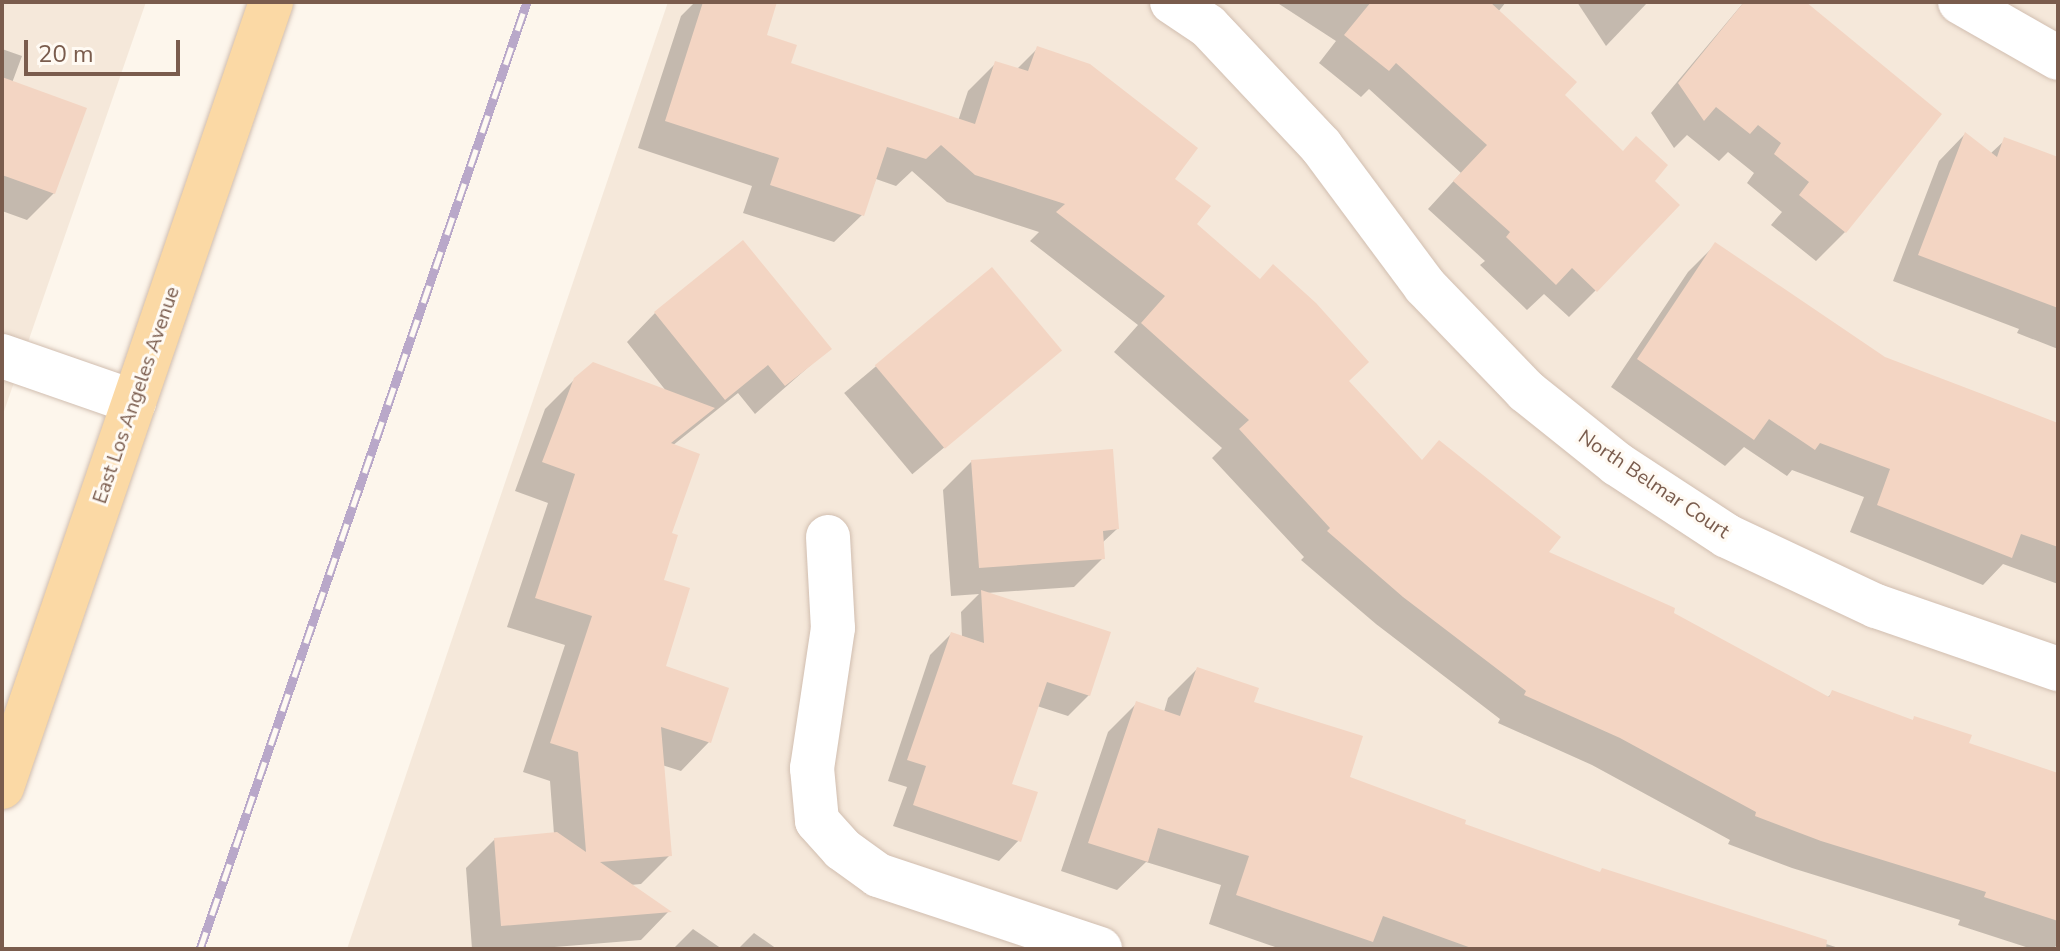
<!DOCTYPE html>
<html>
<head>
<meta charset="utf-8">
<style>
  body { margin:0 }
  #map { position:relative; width:2060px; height:951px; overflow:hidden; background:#fdf6ec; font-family:"Nunito Sans",sans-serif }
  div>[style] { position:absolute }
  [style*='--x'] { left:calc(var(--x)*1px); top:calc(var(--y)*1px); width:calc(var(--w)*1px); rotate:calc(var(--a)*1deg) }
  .residential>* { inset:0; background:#f5e8da }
  .shadow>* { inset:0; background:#0003; transform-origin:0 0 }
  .building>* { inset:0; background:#f3d5c3; transform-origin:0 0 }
  .roads { filter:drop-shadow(0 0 2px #d1beb0) drop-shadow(0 0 2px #d1beb0) }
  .minor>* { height:44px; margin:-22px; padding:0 22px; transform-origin:22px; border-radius:22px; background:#fff }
  .primary>* { height:44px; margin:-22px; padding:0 22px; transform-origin:22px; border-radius:22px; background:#fbd9a5 }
  .rail>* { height:9px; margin-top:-4.5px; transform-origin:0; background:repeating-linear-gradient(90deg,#fffaf3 0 18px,#b9a8c9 0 36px); box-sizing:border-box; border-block:2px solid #b9a8c9 }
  span { translate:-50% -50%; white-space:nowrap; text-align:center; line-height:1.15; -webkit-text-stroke:6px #fffaf3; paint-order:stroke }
  .street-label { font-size:20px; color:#7a5c4d }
  .frame { position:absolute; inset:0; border:4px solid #7a5c4d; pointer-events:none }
  .scale { position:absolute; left:24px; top:40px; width:156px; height:36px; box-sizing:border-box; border:4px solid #7a5c4d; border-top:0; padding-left:10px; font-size:24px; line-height:28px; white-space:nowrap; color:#7a5c4d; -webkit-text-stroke:6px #fffaf3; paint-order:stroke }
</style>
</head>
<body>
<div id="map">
  <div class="residential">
    <div style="clip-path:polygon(2px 2px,146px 2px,2px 417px)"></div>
    <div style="clip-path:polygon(668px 2px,2058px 2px,2058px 949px,347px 949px)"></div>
  </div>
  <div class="shadow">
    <div style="clip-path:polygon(695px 2px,751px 2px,764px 36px,789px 64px,958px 121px,968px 91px,996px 63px,1016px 70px,1037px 49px,1172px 179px,1195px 224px,1421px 461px,1546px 552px,1671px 613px,1827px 698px,1832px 693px,1911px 722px,1914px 719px,1967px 744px,2058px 774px,2058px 944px,2053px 949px,2032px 949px,1958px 925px,1960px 920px,1792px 868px,1728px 844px,1730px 840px,1592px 765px,1498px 723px,1500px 719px,1376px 624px,1301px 560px,1304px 557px,1212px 458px,1222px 448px,1114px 352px,1138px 325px,1030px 241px,1039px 232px,947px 202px,912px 171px,896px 186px,876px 179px,862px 215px,834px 242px,743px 213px,752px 186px,638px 148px,681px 16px)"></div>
    <div style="clip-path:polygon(1276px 2px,1506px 2px,1498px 12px,1563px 96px,1652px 181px,1596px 290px,1569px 317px,1544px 294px,1527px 310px,1480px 265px,1485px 261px,1428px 209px,1461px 173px,1369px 89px,1361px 97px,1319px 63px,1336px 41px)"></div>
    <div style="clip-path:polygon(1577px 2px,1648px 2px,1606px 46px)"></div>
    <div style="clip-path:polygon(1744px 2px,1803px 2px,1845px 232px,1816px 261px,1771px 225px,1782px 212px,1747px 183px,1754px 173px,1728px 152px,1719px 161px,1687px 135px,1674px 148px,1651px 113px)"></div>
    <div style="clip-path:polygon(2px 49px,22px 56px,12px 83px,54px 193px,27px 220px,2px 211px)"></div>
    <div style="clip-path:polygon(1965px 134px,1990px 154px,2005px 140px,2058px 161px,2058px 349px,2017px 333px,2019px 329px,1893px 281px,1939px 161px)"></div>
    <div style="clip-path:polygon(1715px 245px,1885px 359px,2058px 425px,2058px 584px,2003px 564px,1983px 585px,1850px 532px,1864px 497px,1792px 470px,1787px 476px,1744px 447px,1725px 466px,1611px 387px,1688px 272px)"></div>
    <div style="left:992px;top:269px;width:106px;height:193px;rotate:50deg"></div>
    <div style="clip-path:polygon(655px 313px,829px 349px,755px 414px,738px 393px,672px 446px,669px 534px,661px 581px,663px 668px,709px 742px,681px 771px,662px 765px,670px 855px,641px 884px,630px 885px,668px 912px,641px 940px,530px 949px,472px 949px,466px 868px,495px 839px,554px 834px,550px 781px,523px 772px,565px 645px,507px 627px,548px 503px,515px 491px,545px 409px,575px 379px,667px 392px,627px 342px)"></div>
    <div style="clip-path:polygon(972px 461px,1117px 529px,1102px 543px,1103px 558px,1074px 587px,986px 593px,1089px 695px,1068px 716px,1037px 706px,1009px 785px,1019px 840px,999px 861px,893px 826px,907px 787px,888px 781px,930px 655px,951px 634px,962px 637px,961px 612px,979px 594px,951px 596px,943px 490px)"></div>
    <div style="clip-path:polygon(1197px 669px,1252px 703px,1347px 778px,1462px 825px,1599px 873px,1842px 949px,1281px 949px,1209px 924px,1221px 885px,1146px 862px,1117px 890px,1061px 871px,1108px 732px,1136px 704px,1164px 712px,1168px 698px)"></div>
    <div style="clip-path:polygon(693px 929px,722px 949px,673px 949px)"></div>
    <div style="clip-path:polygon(754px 933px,777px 949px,738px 949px)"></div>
  </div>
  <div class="building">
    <div style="clip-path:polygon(703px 2px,777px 2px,767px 35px,797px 45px,791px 63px,975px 124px,995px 61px,1028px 71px,1037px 46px,1090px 64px,1198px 148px,1175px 179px,1211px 206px,1197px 224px,1260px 279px,1273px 264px,1316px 303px,1369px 362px,1349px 381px,1422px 460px,1439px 440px,1561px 537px,1549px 552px,1675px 608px,1674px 613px,1829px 697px,1832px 690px,1913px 720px,1914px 716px,1972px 735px,1969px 743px,2058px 773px,2058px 921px,1984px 897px,1986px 892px,1821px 841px,1755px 816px,1756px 812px,1620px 738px,1524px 695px,1526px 691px,1403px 597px,1327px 531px,1330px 528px,1239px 429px,1249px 420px,1141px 323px,1165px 296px,1056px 212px,1065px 204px,975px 175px,941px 145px,926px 159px,887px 147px,864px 216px,770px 185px,779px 158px,665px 121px)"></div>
    <div style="clip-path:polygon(1371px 2px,1490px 2px,1577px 82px,1565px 95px,1623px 151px,1636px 136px,1668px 165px,1655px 181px,1680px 205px,1597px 292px,1572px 268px,1556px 285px,1506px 237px,1510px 232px,1453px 181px,1487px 145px,1396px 63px,1389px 71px,1344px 35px)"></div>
    <div style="clip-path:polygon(1744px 2px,1806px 2px,1942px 114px,1846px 233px,1799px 195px,1809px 182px,1774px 154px,1781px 143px,1758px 125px,1750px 134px,1716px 107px,1704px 121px,1678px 83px)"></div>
    <div style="clip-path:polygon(2px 77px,87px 108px,55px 194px,2px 175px)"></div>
    <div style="clip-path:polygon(1965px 132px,1997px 157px,2004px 137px,2058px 157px,2058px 308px,1918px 255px)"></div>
    <div style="clip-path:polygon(743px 240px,832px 349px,785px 386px,768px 365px,725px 400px,654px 312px)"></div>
    <div style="clip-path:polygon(1715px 242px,1885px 357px,2058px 423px,2058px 547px,2021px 534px,2012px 558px,1877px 505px,1890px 469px,1820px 443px,1815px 450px,1769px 419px,1754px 440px,1637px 359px)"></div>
    <div style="left:992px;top:267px;width:109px;height:153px;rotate:50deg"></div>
    <div style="clip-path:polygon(593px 362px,715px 408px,671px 443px,700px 454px,672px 533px,678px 535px,664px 580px,690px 588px,666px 666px,729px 688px,711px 743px,661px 727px,672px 856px,600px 862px,672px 912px,501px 926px,494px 838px,557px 832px,586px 852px,578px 752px,550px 743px,592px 616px,535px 598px,575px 474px,542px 462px,574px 378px)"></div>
    <div style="clip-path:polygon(1113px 449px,1119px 529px,1103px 531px,1105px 559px,979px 568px,971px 460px)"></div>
    <div style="clip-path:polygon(981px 590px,1111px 632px,1090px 696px,1047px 682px,1012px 784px,1038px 792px,1021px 842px,913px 805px,926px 766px,907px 760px,951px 632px,984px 643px)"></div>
    <div style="clip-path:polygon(1197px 667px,1259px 688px,1254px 702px,1363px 736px,1350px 777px,1466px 820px,1465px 824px,1600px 872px,1602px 868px,1827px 940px,1826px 949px,1474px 949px,1383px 916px,1373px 942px,1236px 895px,1249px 856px,1158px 828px,1148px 862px,1088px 843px,1136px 701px,1180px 716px)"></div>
  </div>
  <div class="roads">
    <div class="minor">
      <div style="--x:1172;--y:2;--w:43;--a:33.7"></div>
      <div style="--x:1208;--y:26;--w:165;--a:46.7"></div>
      <div style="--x:1321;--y:146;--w:174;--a:53.4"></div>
      <div style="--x:1425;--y:286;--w:146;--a:46.1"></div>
      <div style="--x:1526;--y:391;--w:117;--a:38.7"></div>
      <div style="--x:1617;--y:464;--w:131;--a:33.2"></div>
      <div style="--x:1727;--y:536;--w:165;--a:25.2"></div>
      <div style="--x:1876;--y:606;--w:193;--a:19.1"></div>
      <div style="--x:1960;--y:2;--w:113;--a:29.7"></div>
      <div style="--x:2;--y:356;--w:140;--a:19.2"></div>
      <div style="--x:828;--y:537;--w:91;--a:86.9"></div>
      <div style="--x:833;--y:628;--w:142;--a:98.5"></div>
      <div style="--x:812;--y:768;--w:53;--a:84.6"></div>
      <div style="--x:817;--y:821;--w:38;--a:48"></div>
      <div style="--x:842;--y:849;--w:44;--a:35.8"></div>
      <div style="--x:878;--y:875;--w:234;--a:18.4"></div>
    </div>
    <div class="primary">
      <div style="--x:2;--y:787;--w:830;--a:-71.08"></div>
    </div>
  </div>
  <div class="rail">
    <div style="--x:200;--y:949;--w:1002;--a:-70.95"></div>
  </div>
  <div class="street-label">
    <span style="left:136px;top:395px;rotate:-71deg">East Los Angeles Avenue</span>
    <span style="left:1654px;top:484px;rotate:34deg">North Belmar Court</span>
  </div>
  <div class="frame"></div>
  <div class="scale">20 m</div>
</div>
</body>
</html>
